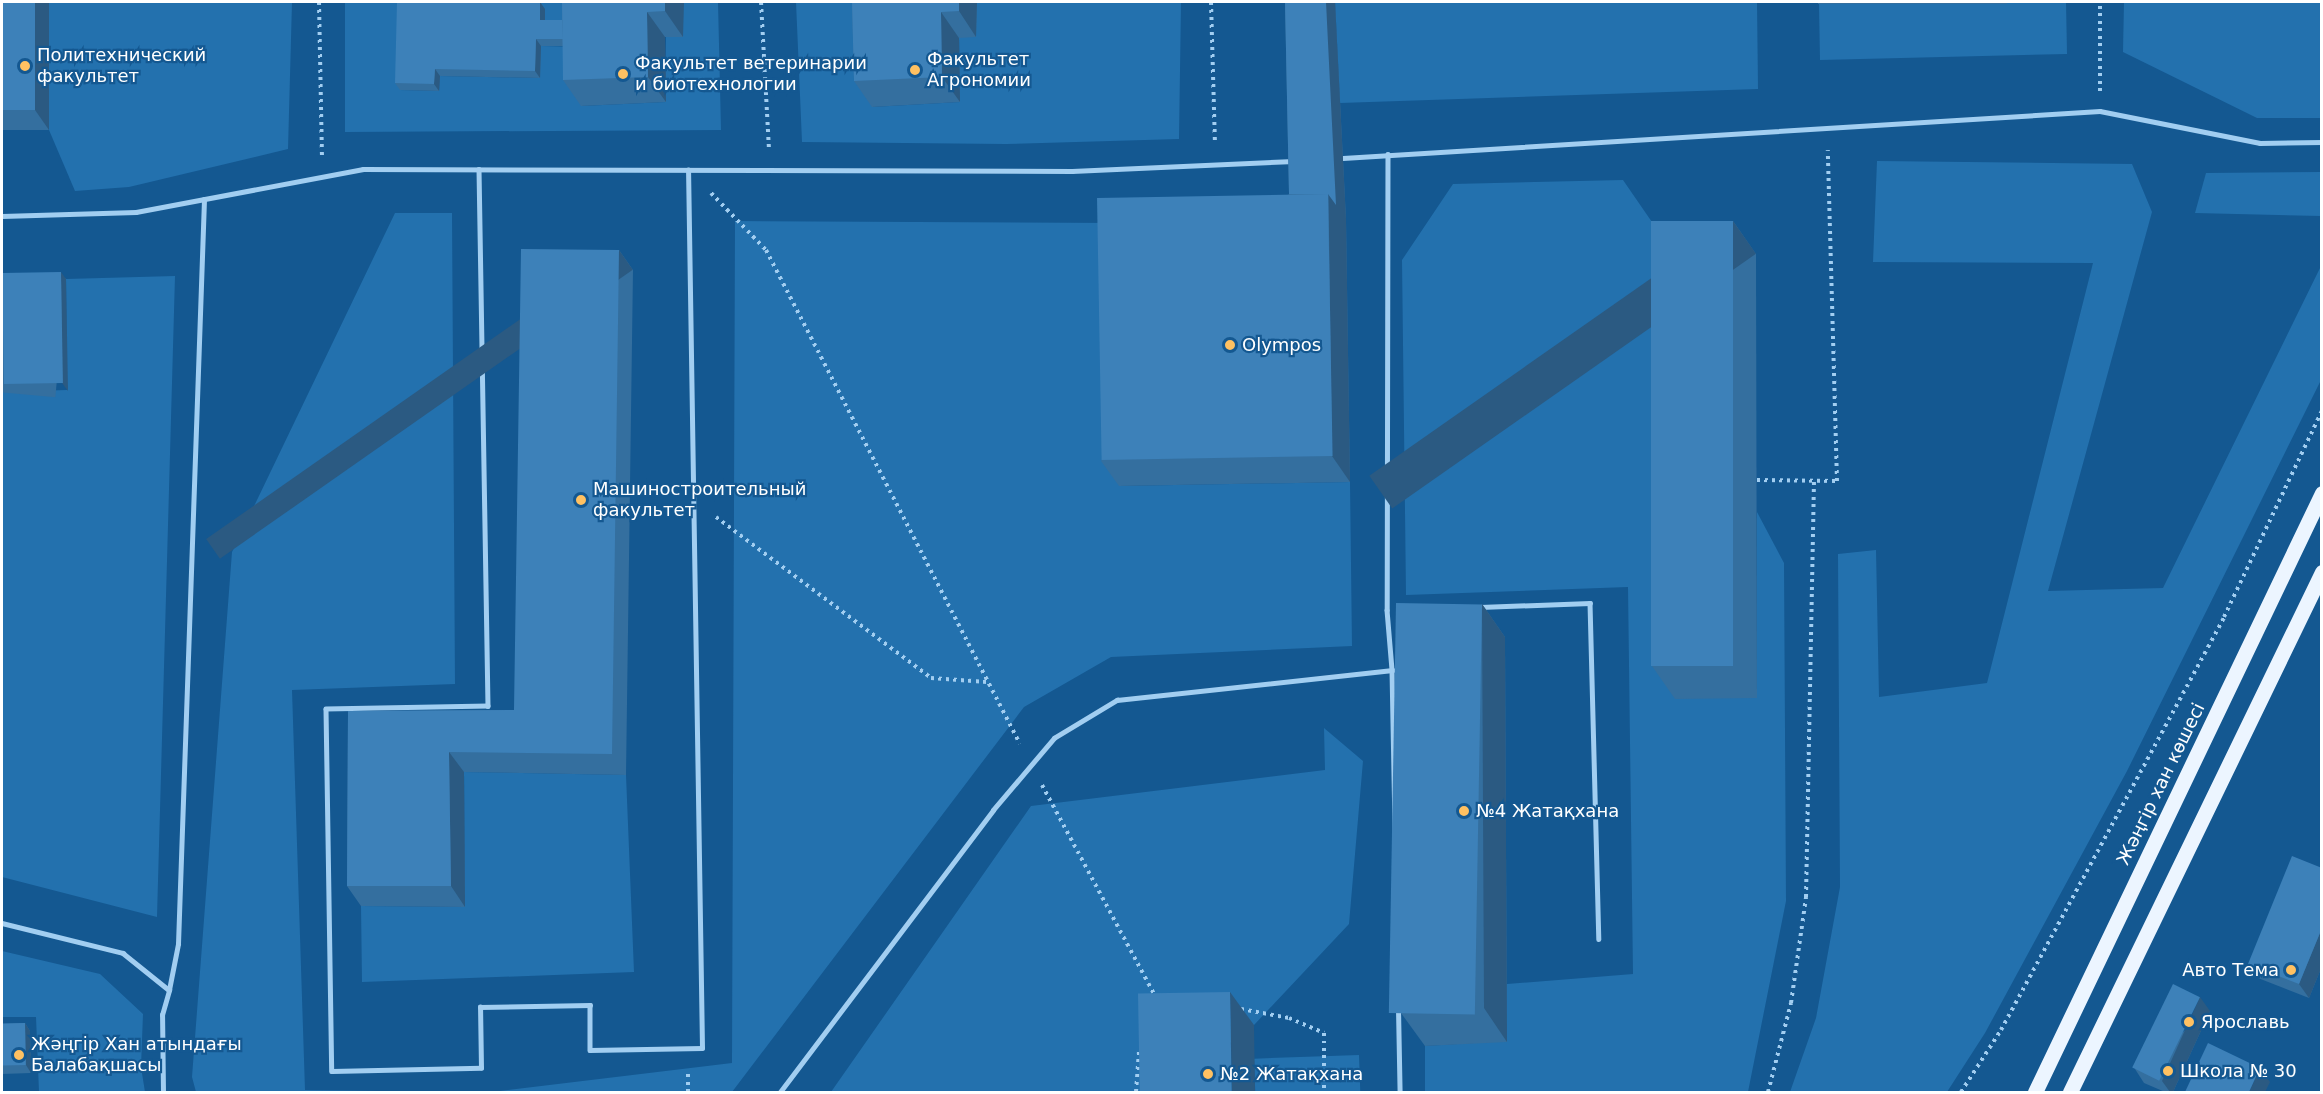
<!DOCTYPE html>
<html>
<head>
<meta charset="utf-8">
<style>
  body { margin:0 }
  #map { position:relative; width:2323px; height:1094px; overflow:hidden; background:#145891; font-family:"DejaVu Sans",sans-serif }
  div>[style] { position:absolute }
  [style*='--x'] { left:calc(var(--x)*1px); top:calc(var(--y)*1px); width:calc(var(--w)*1px); rotate:calc(var(--a)*1deg) }
  .green>* { inset:0; background:#2371ae; transform-origin:0 0 }
  .path>* { height:4px; margin-top:-2px; transform-origin:0; background:repeating-linear-gradient(90deg,#a2cef1 0 3px,transparent 0 7.5px) }
  .lane>* { height:4.5px; margin:-2.25px; padding:0 2.25px; transform-origin:2.25px; border-radius:2.25px; background:#a2cef1 }
  .primary>* { height:15px; margin:-7.5px; padding:0 7.5px; transform-origin:7.5px; border-radius:7.5px; background:#ecf5ff }
  .wall>* { inset:0; background:#346f9f; transform-origin:0 0 }
  .shaded-wall>* { inset:0; background:#2b5a82; transform-origin:0 0 }
  .building>* { inset:0; background:#3d81b9; transform-origin:0 0 }
  .dots>* { width:16px; height:16px; translate:-50% -50%; box-sizing:border-box; border:3px solid #145891; border-radius:50% }
  span { translate:-50% -50%; white-space:nowrap; text-align:center; line-height:1.15; -webkit-text-stroke:4.5px #145891; paint-order:stroke }
  .poi-label { font-size:18px; color:#fff }
  .left { translate:0 -50%; text-align:left }
  .right { translate:-100% -50%; text-align:right }
  .street-label { font-size:18px; color:#fff }
  .frame { position:absolute; inset:0; border:3px solid #fff; pointer-events:none }
</style>
</head>
<body>
<div id="map">
  <div class="green">
    <div style="clip-path:polygon(49px 2px,292px 2px,288px 149px,129px 187px,75px 191px,49px 130px)"></div>
    <div style="clip-path:polygon(345px 2px,581px 2px,581px 28px,545px 27px,545px 9px,400px 90px,439px 91px,440px 76px,539px 78px,541px 46px,581px 47px,582px 106px,666px 102px,666px 2px,718px 2px,721px 130px,345px 132px)"></div>
    <div style="clip-path:polygon(796px 2px,870px 2px,872px 107px,960px 102px,959px 38px,977px 2px,1181px 2px,1179px 139px,1006px 144px,802px 142px)"></div>
    <div style="clip-path:polygon(1335px 2px,1757px 2px,1758px 89px,1340px 103px)"></div>
    <div style="clip-path:polygon(2007px 2px,2066px 2px,2067px 54px,1820px 60px,1819px 4px)"></div>
    <div style="clip-path:polygon(2124px 2px,2321px 2px,2321px 118px,2257px 118px,2123px 52px)"></div>
    <div style="clip-path:polygon(1877px 161px,2132px 164px,2152px 212px,2048px 591px,2163px 588px,2321px 266px,2321px 380px,2127px 771px,1985px 1033px,1947px 1092px,1790px 1092px,1816px 1018px,1840px 887px,1838px 554px,1876px 550px,1879px 697px,1987px 683px,2093px 263px,1873px 262px)"></div>
    <div style="clip-path:polygon(2321px 172px,2321px 216px,2195px 213px,2206px 173px)"></div>
    <div style="clip-path:polygon(1623px 180px,1674px 254px,1757px 698px,1757px 512px,1784px 563px,1786px 901px,1748px 1092px,1425px 1092px,1425px 1046px,1507px 1041px,1507px 984px,1633px 974px,1628px 587px,1406px 595px,1402px 260px,1453px 184px)"></div>
    <div style="clip-path:polygon(395px 213px,452px 213px,455px 684px,292px 690px,305px 1090px,455px 1092px,196px 1092px,192px 1077px,232px 552px)"></div>
    <div style="clip-path:polygon(735px 221px,1115px 223px,1119px 486px,1350px 482px,1352px 646px,1111px 657px,1024px 707px,732px 1092px,491px 1092px,732px 1063px)"></div>
    <div style="clip-path:polygon(175px 276px,157px 917px,2px 877px,2px 392px,67px 390px,66px 279px)"></div>
    <div style="clip-path:polygon(1324px 728px,1363px 761px,1349px 924px,1254px 1025px,1163px 1092px,831px 1092px,1031px 806px,1325px 770px)"></div>
    <div style="clip-path:polygon(464px 772px,626px 775px,634px 972px,362px 982px,361px 906px,465px 907px)"></div>
    <div style="clip-path:polygon(2px 951px,100px 974px,143px 1014px,141px 1067px,145px 1092px,39px 1092px,36px 1017px,2px 1017px)"></div>
    <div style="left:1359px;top:1055px;width:37px;height:105px;rotate:88deg"></div>
  </div>
  <div class="path">
    <div style="--x:319;--y:2;--w:153;--a:88.9"></div>
    <div style="--x:761;--y:2;--w:146;--a:86.9"></div>
    <div style="--x:1211;--y:2;--w:141;--a:88.4"></div>
    <div style="--x:2100;--y:91;--w:89;--a:-90"></div>
    <div style="--x:711;--y:193;--w:79;--a:46"></div>
    <div style="--x:766;--y:250;--w:555;--a:62.79"></div>
    <div style="--x:1757;--y:480;--w:80;--a:0.7"></div>
    <div style="--x:1837;--y:481;--w:331;--a:-91.6"></div>
    <div style="--x:716;--y:517;--w:269;--a:36.8"></div>
    <div style="--x:931;--y:678;--w:56;--a:4.1"></div>
    <div style="--x:1042;--y:785;--w:237;--a:61.8"></div>
    <div style="--x:1154;--y:994;--w:4;--a:104"></div>
    <div style="--x:1241;--y:1009;--w:49;--a:10.6"></div>
    <div style="--x:1289;--y:1018;--w:38;--a:23"></div>
    <div style="--x:1324;--y:1033;--w:59;--a:90"></div>
    <div style="--x:688;--y:1092;--w:22;--a:-90"></div>
    <div style="--x:1136;--y:1092;--w:41;--a:-85.8"></div>
    <div style="--x:1768;--y:1092;--w:92;--a:-75.5"></div>
    <div style="--x:1791;--y:1003;--w:107;--a:-81.9"></div>
    <div style="--x:1806;--y:897;--w:416;--a:-88.9"></div>
    <div style="--x:1961;--y:1092;--w:74;--a:-57.2"></div>
    <div style="--x:2001;--y:1030;--w:469;--a:-61.6"></div>
    <div style="--x:2224;--y:617;--w:228;--a:-64.6"></div>
  </div>
  <div class="lane">
    <div style="--x:1388;--y:154;--w:456;--a:90.1"></div>
    <div style="--x:1387;--y:610;--w:60;--a:85.2"></div>
    <div style="--x:1392;--y:670;--w:422;--a:88.9"></div>
    <div style="--x:1343;--y:158;--w:758;--a:-3.55"></div>
    <div style="--x:2100;--y:111;--w:163;--a:11.3"></div>
    <div style="--x:2260;--y:143;--w:62;--a:-0.9"></div>
    <div style="--x:479;--y:169;--w:537;--a:89.04"></div>
    <div style="--x:488;--y:706;--w:162;--a:178.9"></div>
    <div style="--x:326;--y:709;--w:362;--a:89.1"></div>
    <div style="--x:332;--y:1071;--w:149;--a:-1.2"></div>
    <div style="--x:481;--y:1068;--w:61;--a:-90.9"></div>
    <div style="--x:480;--y:1007;--w:110;--a:-1"></div>
    <div style="--x:590;--y:1005;--w:45;--a:90"></div>
    <div style="--x:590;--y:1050;--w:112;--a:-1"></div>
    <div style="--x:702;--y:1048;--w:878;--a:-90.91"></div>
    <div style="--x:2;--y:216;--w:134;--a:-1.7"></div>
    <div style="--x:136;--y:212;--w:231;--a:-10.7"></div>
    <div style="--x:363;--y:169;--w:709;--a:0.16"></div>
    <div style="--x:1072;--y:171;--w:222;--a:-2.6"></div>
    <div style="--x:1480;--y:607;--w:110;--a:-2.1"></div>
    <div style="--x:1590;--y:603;--w:336;--a:88.5"></div>
    <div style="--x:2;--y:923;--w:125;--a:13.9"></div>
    <div style="--x:123;--y:953;--w:59;--a:38.8"></div>
    <div style="--x:169;--y:990;--w:47;--a:-78.9"></div>
    <div style="--x:178;--y:944;--w:745;--a:-88"></div>
    <div style="--x:163;--y:1092;--w:77;--a:-90.7"></div>
    <div style="--x:162;--y:1015;--w:26;--a:-74"></div>
    <div style="--x:780;--y:1092;--w:353;--a:-52.9"></div>
    <div style="--x:993;--y:810;--w:94;--a:-49.7"></div>
    <div style="--x:1054;--y:738;--w:74;--a:-31.1"></div>
    <div style="--x:1117;--y:700;--w:277;--a:-6.2"></div>
  </div>
  <div class="primary">
    <div style="--x:2035;--y:1092;--w:664;--a:-64.4"></div>
    <div style="--x:2070;--y:1092;--w:578;--a:-64.14"></div>
  </div>
  <div class="wall">
    <div style="clip-path:polygon(2px 2px,49px 130px,2px 130px)"></div>
    <div style="clip-path:polygon(540px 2px,545px 9px,545px 20px,562px 20px,562px 2px,683px 2px,683px 37px,665px 37px,666px 102px,581px 106px,563px 80px,563px 46px,541px 46px,540px 78px,440px 76px,439px 91px,400px 90px,395px 83px)"></div>
    <div style="clip-path:polygon(852px 2px,977px 2px,976px 37px,959px 38px,960px 102px,872px 107px,854px 81px)"></div>
    <div style="clip-path:polygon(1285px 2px,1335px 2px,1346px 219px,1350px 482px,1119px 486px,1101px 461px,1289px 194px)"></div>
    <div style="left:1818px;top:2px;width:189px;height:2px"></div>
    <div style="clip-path:polygon(1733px 221px,1756px 254px,1757px 698px,1675px 699px,1652px 666px)"></div>
    <div style="clip-path:polygon(619px 250px,633px 270px,626px 775px,464px 772px,465px 907px,361px 906px,347px 886px,348px 711px,514px 710px)"></div>
    <div style="left:2px;top:273px;width:64px;height:119px;rotate:5deg"></div>
    <div style="clip-path:polygon(1482px 604px,1505px 637px,1507px 1042px,1425px 1046px,1401px 1013px)"></div>
    <div style="clip-path:polygon(2322px 868px,2322px 966px,2309px 998px,2258px 978px,2248px 964px)"></div>
    <div style="clip-path:polygon(2210px 1011px,2173px 1092px,2165px 1092px,2144px 1083px,2135px 1069px)"></div>
    <div style="clip-path:polygon(25px 1023px,30px 1031px,31px 1073px,2px 1074px,2px 1024px)"></div>
  </div>
  <div class="shaded-wall">
    <div style="clip-path:polygon(35px 2px,49px 2px,49px 130px,35px 110px)"></div>
    <div style="clip-path:polygon(540px 2px,545px 9px,545px 27px,540px 20px)"></div>
    <div style="clip-path:polygon(665px 2px,684px 2px,683px 37px,665px 11px)"></div>
    <div style="clip-path:polygon(959px 2px,977px 2px,976px 37px,959px 11px)"></div>
    <div style="clip-path:polygon(1326px 2px,1335px 2px,1346px 219px,1350px 482px,1332px 456px)"></div>
    <div style="clip-path:polygon(647px 12px,665px 37px,666px 102px,648px 77px)"></div>
    <div style="clip-path:polygon(941px 12px,959px 38px,960px 102px,942px 77px)"></div>
    <div style="clip-path:polygon(536px 39px,541px 46px,540px 78px,535px 71px)"></div>
    <div style="clip-path:polygon(435px 69px,440px 76px,439px 91px,434px 84px)"></div>
    <div style="left:1733px;top:221px;width:40px;height:444px;rotate:55deg"></div>
    <div style="left:619px;top:250px;width:24px;height:504px;rotate:55deg"></div>
    <div style="clip-path:polygon(61px 272px,66px 279px,68px 391px,62px 383px)"></div>
    <div style="clip-path:polygon(1482px 604px,1505px 637px,1507px 1042px,1484px 1008px)"></div>
    <div style="clip-path:polygon(449px 752px,464px 772px,465px 907px,451px 886px)"></div>
    <div style="clip-path:polygon(2322px 928px,2322px 966px,2309px 998px,2299px 984px)"></div>
    <div style="clip-path:polygon(1230px 992px,1254px 1025px,1255px 1092px,1232px 1092px)"></div>
    <div style="clip-path:polygon(2200px 997px,2210px 1011px,2173px 1092px,2170px 1092px,2162px 1081px)"></div>
    <div style="clip-path:polygon(25px 1023px,30px 1031px,31px 1073px,26px 1065px)"></div>
    <div style="clip-path:polygon(2260px 1068px,2270px 1082px,2265px 1092px,2249px 1092px)"></div>
  </div>
  <div class="building">
    <div style="left:2px;top:2px;width:33px;height:108px"></div>
    <div style="clip-path:polygon(397px 2px,540px 2px,540px 20px,562px 20px,563px 39px,536px 39px,535px 71px,435px 69px,434px 84px,395px 83px)"></div>
    <div style="clip-path:polygon(562px 2px,665px 2px,665px 11px,647px 12px,648px 77px,563px 80px)"></div>
    <div style="clip-path:polygon(852px 2px,959px 2px,959px 11px,941px 12px,942px 77px,854px 81px)"></div>
    <div style="clip-path:polygon(1285px 2px,1326px 2px,1336px 205px,1328px 194px,1289px 194px)"></div>
    <div style="left:1328px;top:194px;width:262px;height:231px;rotate:89deg"></div>
    <div style="left:1651px;top:221px;width:82px;height:445px"></div>
    <div style="clip-path:polygon(521px 249px,619px 250px,612px 754px,449px 752px,451px 886px,347px 886px,348px 711px,514px 710px)"></div>
    <div style="left:61px;top:272px;width:111px;height:59px;rotate:89deg"></div>
    <div style="left:1396px;top:603px;width:86px;height:410px;rotate:1deg"></div>
    <div style="clip-path:polygon(2292px 856px,2322px 868px,2322px 928px,2299px 984px,2248px 964px)"></div>
    <div style="left:2173px;top:984px;width:30px;height:93px;rotate:26deg"></div>
    <div style="left:1230px;top:992px;width:100px;height:92px;rotate:89deg"></div>
    <div style="left:25px;top:1023px;width:42px;height:23px;rotate:89deg"></div>
    <div style="clip-path:polygon(2208px 1043px,2260px 1068px,2249px 1092px,2185px 1092px)"></div>
  </div>
  <div class="dots">
    <div style="left:25px;top:66px;background:#ffc162"></div>
    <div style="left:915px;top:70px;background:#ffc162"></div>
    <div style="left:623px;top:74px;background:#ffc162"></div>
    <div style="left:1230px;top:345px;background:#ffc162"></div>
    <div style="left:581px;top:500px;background:#ffc162"></div>
    <div style="left:1464px;top:811px;background:#ffc162"></div>
    <div style="left:2291px;top:970px;background:#ffc162"></div>
    <div style="left:2189px;top:1022px;background:#ffc162"></div>
    <div style="left:19px;top:1055px;background:#ffc162"></div>
    <div style="left:2168px;top:1071px;background:#ffc162"></div>
    <div style="left:1208px;top:1074px;background:#ffc162"></div>
  </div>
  <div class="poi-label">
    <span class="left" style="left:37px;top:66px">Политехнический<br>факультет</span>
    <span class="left" style="left:927px;top:70px">Факультет<br>Агрономии</span>
    <span class="left" style="left:635px;top:74px">Факультет ветеринарии<br>и биотехнологии</span>
    <span class="left" style="left:1242px;top:345px">Olympos</span>
    <span class="left" style="left:593px;top:500px">Машиностроительный<br>факультет</span>
    <span class="left" style="left:1476px;top:811px">№4 Жатақхана</span>
    <span class="right" style="left:2279px;top:970px">Авто Тема</span>
    <span class="left" style="left:2201px;top:1022px">Ярославь</span>
    <span class="left" style="left:31px;top:1055px">Жәңгір Хан атындағы<br>Балабақшасы</span>
    <span class="left" style="left:2180px;top:1071px">Школа № 30</span>
    <span class="left" style="left:1220px;top:1074px">№2 Жатақхана</span>
  </div>
  <div class="street-label">
    <span style="left:2161px;top:784px;rotate:-64deg">Жәңгір хан көшесі</span>
  </div>
  <div class="frame"></div>
</div>
</body>
</html>
